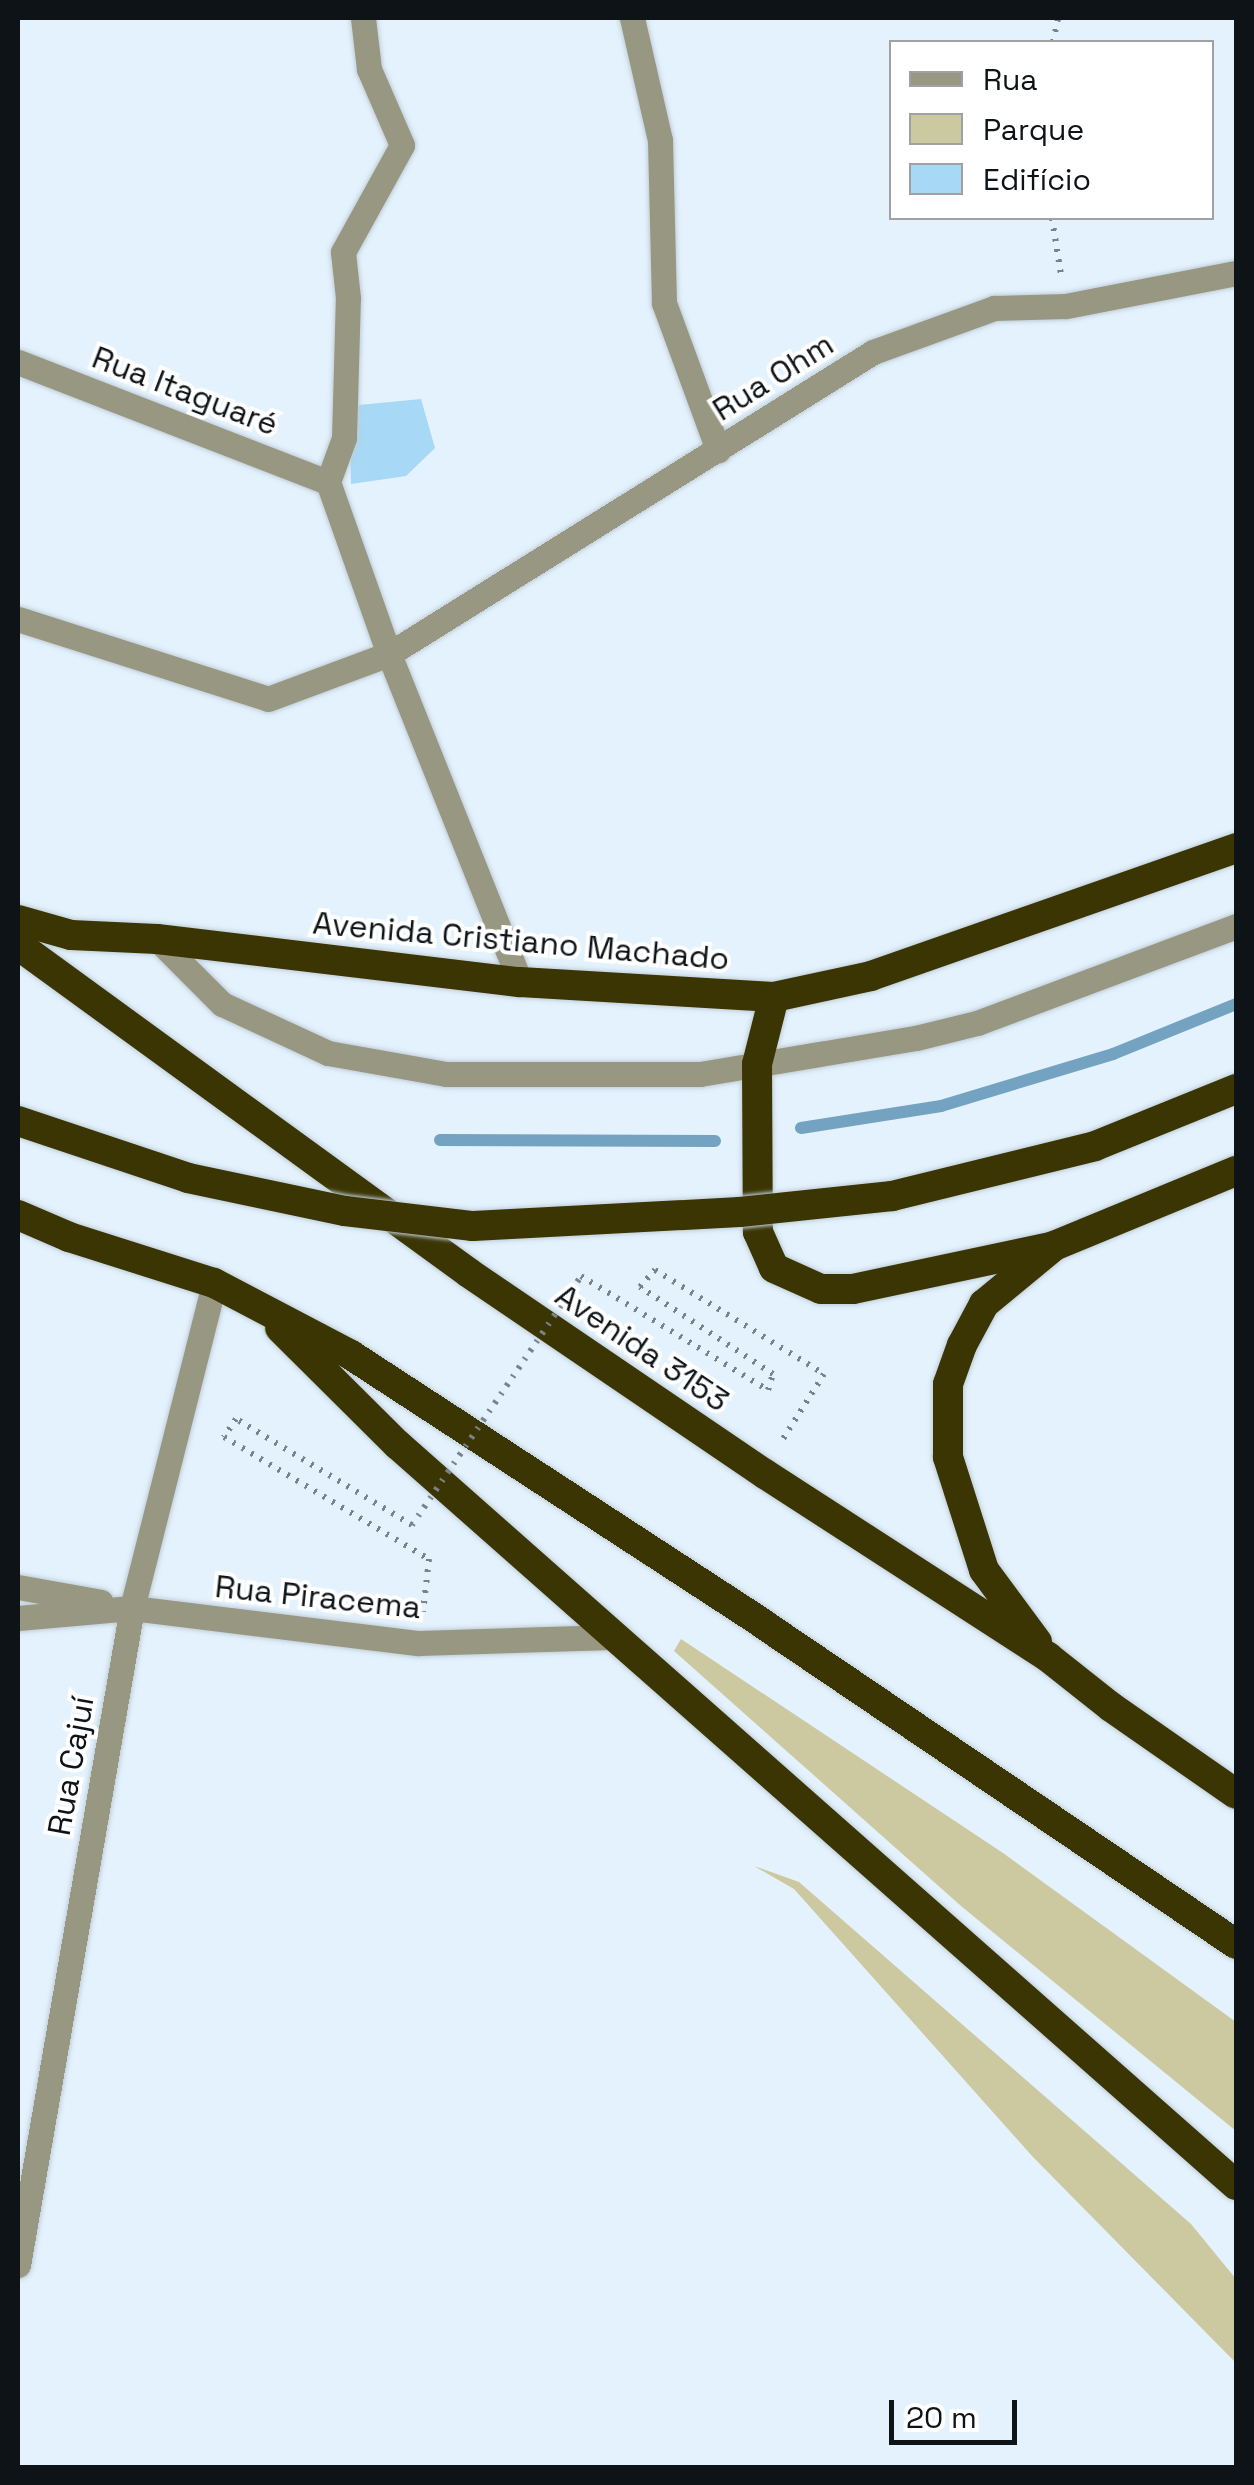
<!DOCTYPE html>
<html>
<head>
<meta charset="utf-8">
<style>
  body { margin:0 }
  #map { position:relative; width:1254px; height:2485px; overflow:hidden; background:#e3f2fd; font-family:"Space Grotesk",sans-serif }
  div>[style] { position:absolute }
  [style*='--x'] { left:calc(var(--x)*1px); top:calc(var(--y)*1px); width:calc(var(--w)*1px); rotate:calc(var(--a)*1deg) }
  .green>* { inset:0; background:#ccc9a1 }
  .stream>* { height:12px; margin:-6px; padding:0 6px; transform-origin:6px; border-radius:6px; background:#74a3c1 }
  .building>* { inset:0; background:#a7d8f6 }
  .path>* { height:6px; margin-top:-3px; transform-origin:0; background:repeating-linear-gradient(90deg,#78828a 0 2.5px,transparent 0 10.5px) }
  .roads { filter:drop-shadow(0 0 2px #c1ced8) drop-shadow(0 0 2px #c1ced8) }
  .minor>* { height:25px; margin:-12.5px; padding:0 12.5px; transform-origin:12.5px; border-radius:12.5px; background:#989782 }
  .highway>* { height:30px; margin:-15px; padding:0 15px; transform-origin:15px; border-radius:15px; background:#3a3502 }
  .path-bridge>* { height:6px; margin-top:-3px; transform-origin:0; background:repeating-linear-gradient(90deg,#78828a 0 2.5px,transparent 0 10.5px) }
  .bridges { filter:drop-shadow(0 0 2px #c1ced8) drop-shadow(0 0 2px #c1ced8) }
  .highway-bridge>* { height:30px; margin:-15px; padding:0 15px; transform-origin:15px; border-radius:15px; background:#3a3502 }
  span { translate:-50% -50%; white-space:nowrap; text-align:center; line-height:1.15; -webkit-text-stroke:8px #fff; paint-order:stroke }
  .street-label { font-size:32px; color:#0e1317 }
  .frame { position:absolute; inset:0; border:20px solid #0e1317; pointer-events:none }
  .legend { position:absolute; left:889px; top:40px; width:325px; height:180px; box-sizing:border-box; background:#fff; border:2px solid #9fa1a2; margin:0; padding:12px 18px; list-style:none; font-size:30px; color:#0e1317 }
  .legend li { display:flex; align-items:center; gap:20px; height:50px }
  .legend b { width:50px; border:2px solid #9fa1a2 }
  .scale { position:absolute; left:889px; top:2400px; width:128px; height:45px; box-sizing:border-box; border:5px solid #0e1317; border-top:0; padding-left:12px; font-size:30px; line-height:35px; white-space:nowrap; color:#0e1317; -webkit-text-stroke:8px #fff; paint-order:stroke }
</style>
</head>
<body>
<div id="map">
  <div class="green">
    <div style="clip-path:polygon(681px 1639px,1003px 1853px,1236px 2022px,1236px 2131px,961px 1906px,674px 1651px)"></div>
    <div style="clip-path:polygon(754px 1866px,799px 1882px,1191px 2224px,1236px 2279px,1236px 2363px,1033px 2157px,794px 1889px)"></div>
  </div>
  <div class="stream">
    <div style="--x:801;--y:1128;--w:142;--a:-8.9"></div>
    <div style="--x:941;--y:1106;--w:180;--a:-16.8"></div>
    <div style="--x:1113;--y:1054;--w:133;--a:-22.1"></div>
    <div style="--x:440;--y:1140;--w:275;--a:0.2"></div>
  </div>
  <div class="building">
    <div style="clip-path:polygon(421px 399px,435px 448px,406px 476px,351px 484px,349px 406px)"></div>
  </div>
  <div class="path">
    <div style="--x:1053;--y:42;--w:25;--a:-78"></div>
    <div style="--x:1052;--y:218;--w:58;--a:81"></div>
    <div style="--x:581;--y:1276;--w:219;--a:31.4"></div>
    <div style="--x:768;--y:1390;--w:17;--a:-73"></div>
    <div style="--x:773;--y:1374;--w:159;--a:-146.8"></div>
    <div style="--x:640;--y:1287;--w:23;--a:-49"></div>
    <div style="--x:655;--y:1270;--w:198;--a:31.6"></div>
    <div style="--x:824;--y:1374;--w:80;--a:122.3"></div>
    <div style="--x:412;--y:1525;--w:205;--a:-148.9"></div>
    <div style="--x:236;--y:1419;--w:22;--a:124"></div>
    <div style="--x:224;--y:1437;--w:239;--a:30.8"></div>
    <div style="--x:429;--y:1559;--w:53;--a:96.5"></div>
  </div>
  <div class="roads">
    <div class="minor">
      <div style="--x:632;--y:18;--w:125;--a:77.1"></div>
      <div style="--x:660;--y:140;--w:163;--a:88.6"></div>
      <div style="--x:664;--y:303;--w:157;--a:69.8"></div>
      <div style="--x:18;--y:362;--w:332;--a:21.2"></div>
      <div style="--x:328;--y:482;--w:182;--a:70.5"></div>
      <div style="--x:389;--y:654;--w:353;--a:68.2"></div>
      <div style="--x:328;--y:482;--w:47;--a:-70"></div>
      <div style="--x:344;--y:438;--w:140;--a:-88.4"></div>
      <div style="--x:348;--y:298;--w:46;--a:-96.2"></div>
      <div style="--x:343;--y:252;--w:122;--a:-61.1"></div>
      <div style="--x:402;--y:145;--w:83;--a:-113.5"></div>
      <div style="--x:369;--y:69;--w:51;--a:-96.7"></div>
      <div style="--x:18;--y:619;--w:262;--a:17.7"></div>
      <div style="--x:268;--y:699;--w:129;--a:-20.4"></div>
      <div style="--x:389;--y:654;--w:570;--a:-31.96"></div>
      <div style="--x:873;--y:352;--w:129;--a:-20"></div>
      <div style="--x:994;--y:308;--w:72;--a:-1.6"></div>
      <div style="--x:1066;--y:306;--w:173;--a:-11"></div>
      <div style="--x:157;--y:939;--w:92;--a:45"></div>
      <div style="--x:222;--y:1004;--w:117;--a:24.8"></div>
      <div style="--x:328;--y:1053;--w:120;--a:10.1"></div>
      <div style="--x:446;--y:1074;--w:254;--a:0"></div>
      <div style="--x:700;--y:1074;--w:219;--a:-9.5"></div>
      <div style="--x:916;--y:1038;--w:63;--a:-13.8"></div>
      <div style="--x:977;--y:1023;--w:277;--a:-20.5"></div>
      <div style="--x:18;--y:1587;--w:84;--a:10.2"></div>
      <div style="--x:18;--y:1618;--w:114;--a:-5"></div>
      <div style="--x:132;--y:1608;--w:289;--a:7"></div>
      <div style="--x:419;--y:1643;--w:194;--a:-1.8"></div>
      <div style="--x:18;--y:2265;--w:667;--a:-80.16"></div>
      <div style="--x:132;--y:1608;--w:335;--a:-75.8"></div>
    </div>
    <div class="highway">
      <div style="--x:18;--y:920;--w:55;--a:15.8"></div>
      <div style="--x:71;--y:935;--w:86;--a:2.7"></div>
      <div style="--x:157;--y:939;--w:366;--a:6.8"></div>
      <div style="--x:520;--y:982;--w:254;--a:3.4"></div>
      <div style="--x:774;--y:997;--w:99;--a:-12.2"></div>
      <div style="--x:871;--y:976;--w:387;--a:-19.3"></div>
      <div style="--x:18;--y:945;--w:558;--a:36.03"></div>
      <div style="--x:469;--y:1273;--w:358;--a:34.2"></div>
      <div style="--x:765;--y:1474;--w:337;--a:32.9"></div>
      <div style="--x:1048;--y:1657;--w:80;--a:38.4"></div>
      <div style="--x:1111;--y:1707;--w:152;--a:34.8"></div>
      <div style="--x:774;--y:997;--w:69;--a:104.2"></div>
      <div style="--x:757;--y:1064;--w:168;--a:89.7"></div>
      <div style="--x:758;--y:1232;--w:39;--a:66"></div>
      <div style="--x:774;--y:1268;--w:51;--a:24.1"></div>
      <div style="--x:821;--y:1289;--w:32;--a:0"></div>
      <div style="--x:853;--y:1289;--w:201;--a:-12"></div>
      <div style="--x:18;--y:1215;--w:56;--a:23.3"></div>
      <div style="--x:69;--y:1237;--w:152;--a:17.6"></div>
      <div style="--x:214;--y:1283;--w:155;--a:27.7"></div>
      <div style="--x:351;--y:1355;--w:492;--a:33.1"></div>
      <div style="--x:763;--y:1624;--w:571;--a:34.08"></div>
      <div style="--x:280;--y:1328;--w:166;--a:44.8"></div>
      <div style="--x:398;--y:1445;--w:1118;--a:41.45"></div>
      <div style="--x:1037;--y:1642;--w:89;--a:-126.4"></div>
      <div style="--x:984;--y:1570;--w:119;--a:-107.7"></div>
      <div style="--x:948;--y:1457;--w:73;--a:-90"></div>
      <div style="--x:948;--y:1384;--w:41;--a:-70.3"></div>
      <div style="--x:962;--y:1345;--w:47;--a:-61.8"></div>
      <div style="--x:984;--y:1304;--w:91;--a:-39.6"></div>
      <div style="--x:1054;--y:1246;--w:197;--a:-22.4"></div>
    </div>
  </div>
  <div class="path-bridge">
    <div style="--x:412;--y:1525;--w:301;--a:-55.8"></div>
  </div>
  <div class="bridges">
    <div class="highway-bridge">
      <div style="--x:18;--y:1121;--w:179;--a:18.5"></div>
      <div style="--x:188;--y:1178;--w:160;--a:11.9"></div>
      <div style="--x:345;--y:1211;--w:129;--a:6.7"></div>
      <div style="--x:473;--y:1226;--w:267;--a:-3"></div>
      <div style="--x:740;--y:1212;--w:153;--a:-6"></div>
      <div style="--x:892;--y:1196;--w:209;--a:-13.8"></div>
      <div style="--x:1095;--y:1146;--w:152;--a:-22"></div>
    </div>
  </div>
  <div class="street-label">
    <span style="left:773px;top:377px;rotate:-32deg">Rua Ohm</span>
    <span style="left:185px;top:391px;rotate:21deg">Rua Itaguaré</span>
    <span style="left:521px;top:941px;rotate:5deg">Avenida Cristiano Machado</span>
    <span style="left:642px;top:1348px;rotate:34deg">Avenida 3153</span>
    <span style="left:318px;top:1597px;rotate:6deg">Rua Piracema</span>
    <span style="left:71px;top:1766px;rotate:-80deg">Rua Cajuí</span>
  </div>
  <div class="frame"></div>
  <ul class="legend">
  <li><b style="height:12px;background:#989782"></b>Rua</li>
  <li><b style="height:28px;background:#ccc9a1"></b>Parque</li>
  <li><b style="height:28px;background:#a7d8f6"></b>Edifício</li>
  </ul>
  <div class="scale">20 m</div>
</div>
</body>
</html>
